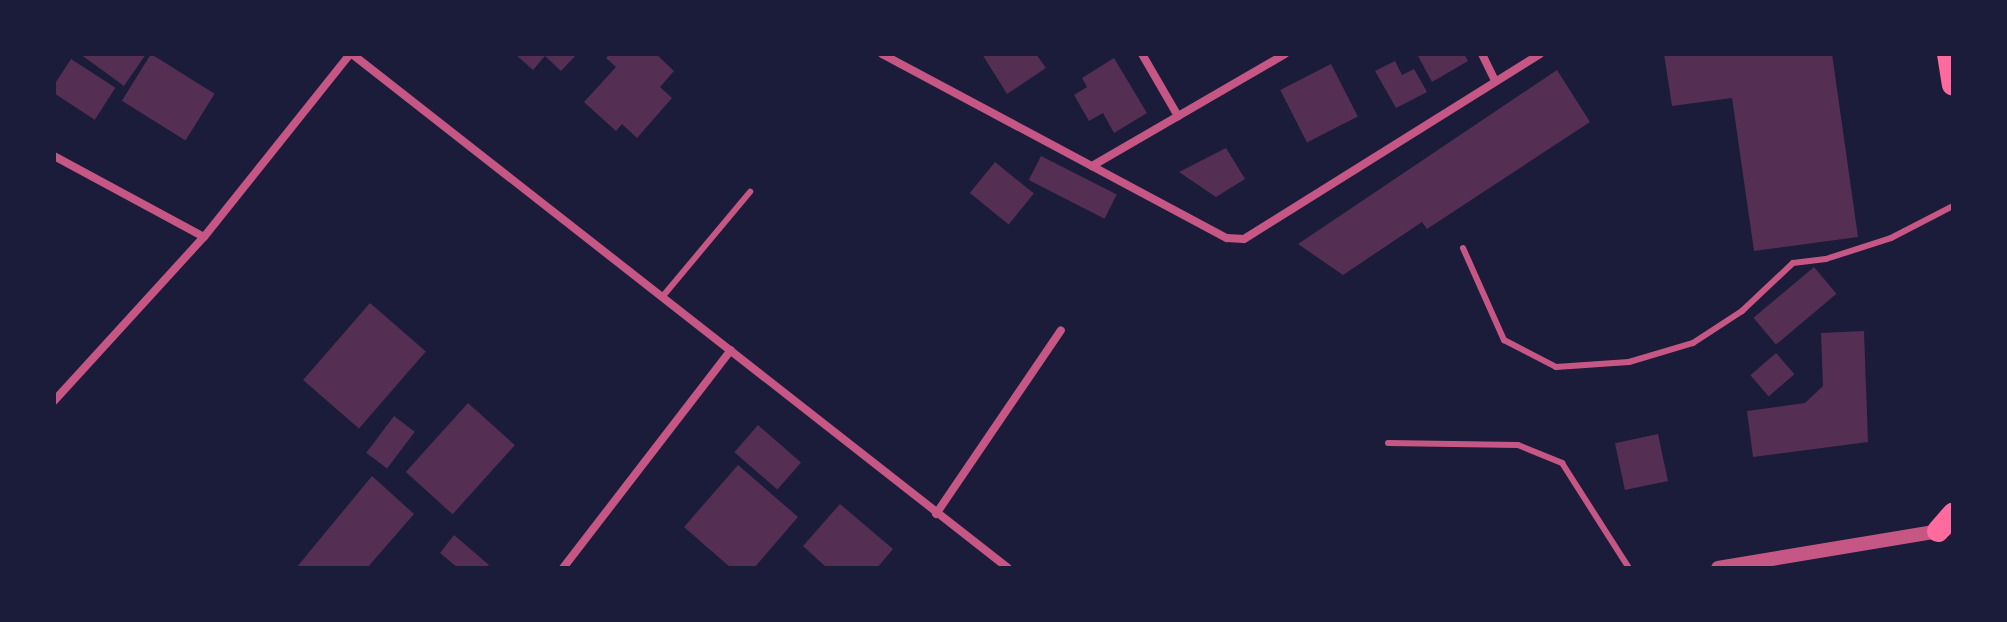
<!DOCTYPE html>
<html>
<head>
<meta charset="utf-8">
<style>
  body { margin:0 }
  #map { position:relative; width:2007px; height:622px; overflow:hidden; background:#1b1b3a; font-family:Karla,sans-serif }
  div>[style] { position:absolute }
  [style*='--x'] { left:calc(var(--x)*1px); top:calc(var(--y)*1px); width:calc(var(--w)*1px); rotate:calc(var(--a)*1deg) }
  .building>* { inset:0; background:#542f53; transform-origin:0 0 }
  .service>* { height:6px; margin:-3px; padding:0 3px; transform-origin:3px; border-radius:3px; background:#c65784 }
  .minor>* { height:8px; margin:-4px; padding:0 4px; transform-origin:4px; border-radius:4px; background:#c65784 }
  .tertiary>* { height:14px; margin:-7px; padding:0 7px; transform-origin:7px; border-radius:7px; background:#c65784 }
  .trunk>* { height:22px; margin:-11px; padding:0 11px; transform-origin:11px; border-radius:11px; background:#ff6b9d }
  span { translate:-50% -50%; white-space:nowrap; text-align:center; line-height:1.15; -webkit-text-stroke:7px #1b1b3a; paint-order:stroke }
  .frame { position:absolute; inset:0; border:56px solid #1b1b3a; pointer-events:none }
</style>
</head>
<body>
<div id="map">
  <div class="building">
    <div style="clip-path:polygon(80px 54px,146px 54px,124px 86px)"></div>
    <div style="left:151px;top:54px;width:75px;height:55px;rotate:32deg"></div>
    <div style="clip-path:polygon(515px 54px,577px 54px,561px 71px,545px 56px,533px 70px)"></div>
    <div style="clip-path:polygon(610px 54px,656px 54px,674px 71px,660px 87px,672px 98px,637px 138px,622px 124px,616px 131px,584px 102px,616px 67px,606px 58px)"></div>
    <div style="clip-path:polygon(982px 54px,1036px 54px,1046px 68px,1007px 94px)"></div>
    <div style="clip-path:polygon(1417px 54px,1464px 54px,1468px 61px,1432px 82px)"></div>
    <div style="clip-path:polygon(1664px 54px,1832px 54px,1858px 237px,1754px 251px,1732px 98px,1672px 106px)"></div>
    <div style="clip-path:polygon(1114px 58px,1147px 113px,1114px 133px,1103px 113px,1089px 121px,1074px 95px,1087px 87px,1082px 78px)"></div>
    <div style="left:71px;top:59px;width:53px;height:38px;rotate:33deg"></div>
    <div style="clip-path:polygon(1395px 61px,1402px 75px,1414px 69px,1427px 92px,1396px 108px,1375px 71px)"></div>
    <div style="left:1331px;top:64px;width:59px;height:57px;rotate:63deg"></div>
    <div style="clip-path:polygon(1557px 70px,1590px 122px,1427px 229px,1422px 222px,1343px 275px,1298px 244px)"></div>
    <div style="clip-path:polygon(1226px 148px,1245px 179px,1216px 197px,1179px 172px)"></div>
    <div style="left:1041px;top:156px;width:85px;height:27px;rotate:27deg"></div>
    <div style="left:995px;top:162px;width:50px;height:40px;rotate:39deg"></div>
    <div style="left:1814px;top:267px;width:35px;height:79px;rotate:50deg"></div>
    <div style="left:370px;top:303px;width:74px;height:102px;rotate:41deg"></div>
    <div style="clip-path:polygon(1864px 331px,1868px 442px,1753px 457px,1747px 411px,1805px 403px,1823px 386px,1821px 333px)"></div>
    <div style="left:1776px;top:353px;width:28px;height:34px;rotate:49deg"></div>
    <div style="left:468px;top:403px;width:63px;height:93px;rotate:42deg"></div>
    <div style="left:394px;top:416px;width:26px;height:46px;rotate:37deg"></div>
    <div style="left:758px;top:425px;width:57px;height:36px;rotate:41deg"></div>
    <div style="left:1658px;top:434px;width:48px;height:44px;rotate:78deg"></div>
    <div style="clip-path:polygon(738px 465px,798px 517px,754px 568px,731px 568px,684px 527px)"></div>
    <div style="clip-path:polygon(372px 476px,414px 514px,367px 568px,296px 568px)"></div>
    <div style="clip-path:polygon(840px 504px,893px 549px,877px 568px,827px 568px,803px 546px)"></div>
    <div style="clip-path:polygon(454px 535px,489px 565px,486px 568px,458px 568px,440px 553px)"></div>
  </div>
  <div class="service">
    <div style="--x:1463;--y:248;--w:101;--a:66"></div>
    <div style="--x:1504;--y:340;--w:59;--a:27.4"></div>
    <div style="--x:1556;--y:367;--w:73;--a:-3.9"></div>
    <div style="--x:1629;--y:362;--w:67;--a:-16.5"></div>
    <div style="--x:1693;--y:343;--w:59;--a:-33.1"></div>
    <div style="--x:1742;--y:311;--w:70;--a:-43.3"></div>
    <div style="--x:1793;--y:263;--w:33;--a:-7"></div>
    <div style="--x:1826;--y:259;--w:68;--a:-17.9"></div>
    <div style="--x:1891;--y:238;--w:70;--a:-27.3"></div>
    <div style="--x:663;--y:296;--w:136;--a:-50.1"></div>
    <div style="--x:1388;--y:443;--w:130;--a:0.9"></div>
    <div style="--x:1518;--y:445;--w:48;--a:22.2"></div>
    <div style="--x:1562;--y:463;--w:125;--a:57.5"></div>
  </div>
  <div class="minor">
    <div style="--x:352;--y:54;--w:833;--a:38.08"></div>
    <div style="--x:882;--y:54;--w:391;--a:28.1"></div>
    <div style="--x:1227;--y:238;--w:17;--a:3"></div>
    <div style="--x:1244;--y:239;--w:349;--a:-32"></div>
    <div style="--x:1142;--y:54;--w:72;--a:59.9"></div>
    <div style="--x:1482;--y:54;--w:30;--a:64"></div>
    <div style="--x:54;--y:156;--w:170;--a:28.4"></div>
    <div style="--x:1092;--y:166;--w:223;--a:-30.1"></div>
    <div style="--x:54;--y:401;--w:222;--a:-47.6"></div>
    <div style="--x:204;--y:237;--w:234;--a:-51.4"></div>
    <div style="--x:936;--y:514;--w:222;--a:-55.8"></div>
    <div style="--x:563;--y:568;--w:275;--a:-52.4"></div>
  </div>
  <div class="tertiary">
    <div style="--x:1718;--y:568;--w:230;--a:-9.5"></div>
  </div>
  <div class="trunk">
    <div style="--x:1948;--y:54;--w:31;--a:81"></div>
    <div style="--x:1938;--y:531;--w:23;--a:-49"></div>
  </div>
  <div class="frame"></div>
</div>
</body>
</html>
